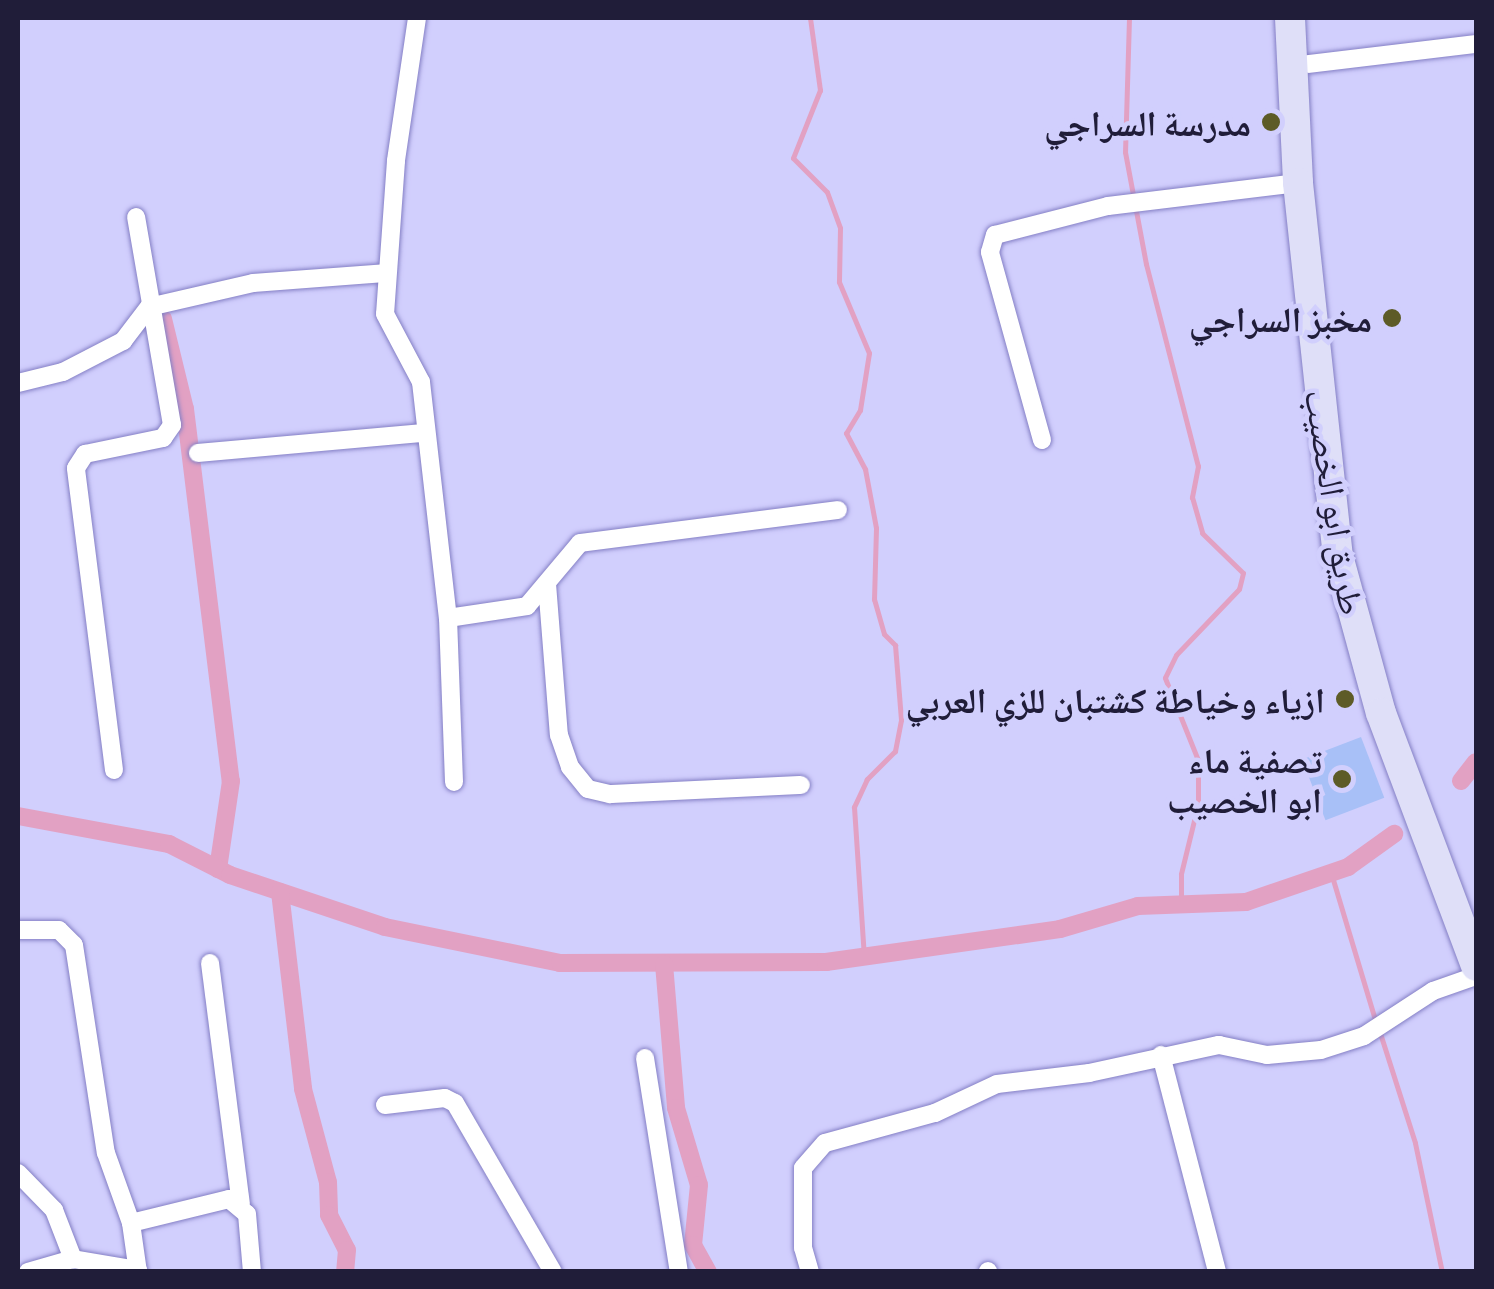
<!DOCTYPE html>
<html>
<head>
<meta charset="utf-8">
<style>
  body { margin:0 }
  #map { position:relative; width:1494px; height:1289px; overflow:hidden; background:#d1cffd; font-family:Barlow,"Noto Naskh Arabic",sans-serif }
  div>[style] { position:absolute }
  [style*='--x'] { left:calc(var(--x)*1px); top:calc(var(--y)*1px); width:calc(var(--w)*1px); rotate:calc(var(--a)*1deg) }
  .stream>* { height:5px; margin:-2.5px; padding:0 2.5px; transform-origin:2.5px; border-radius:2.5px; background:#e2a1c3 }
  .canal>* { height:18px; margin:-9px; padding:0 9px; transform-origin:9px; border-radius:9px; background:#e2a1c3 }
  .building>* { inset:0; background:#a8c0f7; transform-origin:0 0 }
  .roads { filter:drop-shadow(0 0 2px #847fc5) drop-shadow(0 0 2px #847fc5) }
  .minor>* { height:18px; margin:-9px; padding:0 9px; transform-origin:9px; border-radius:9px; background:#fff }
  .primary>* { height:30px; margin:-15px; padding:0 15px; transform-origin:15px; border-radius:15px; background:#dfdff8 }
  .dots>* { width:28px; height:28px; translate:-50% -50%; box-sizing:border-box; border:5px solid #d1cffd; border-radius:50% }
  span { translate:-50% -50%; white-space:nowrap; text-align:center; line-height:1.15; -webkit-text-stroke:9px #d1cffd; paint-order:stroke }
  .poi-label { font-size:35px; color:#201d39; font-weight:700 }
  .right { translate:-100% -50%; text-align:right }
  .street-label { font-size:35px; color:#201d39 }
  .frame { position:absolute; inset:0; border:20px solid #201d39; pointer-events:none }
</style>
</head>
<body>
<div id="map">
  <div class="stream">
    <div style="--x:810;--y:18;--w:73;--a:82.1"></div>
    <div style="--x:820;--y:90;--w:73;--a:111.7"></div>
    <div style="--x:793;--y:158;--w:48;--a:45"></div>
    <div style="--x:827;--y:192;--w:38;--a:70"></div>
    <div style="--x:840;--y:228;--w:54;--a:91.1"></div>
    <div style="--x:839;--y:282;--w:77;--a:67.1"></div>
    <div style="--x:869;--y:353;--w:58;--a:99"></div>
    <div style="--x:860;--y:410;--w:27;--a:121"></div>
    <div style="--x:846;--y:433;--w:41;--a:62.2"></div>
    <div style="--x:865;--y:469;--w:60;--a:79.4"></div>
    <div style="--x:876;--y:528;--w:71;--a:91.6"></div>
    <div style="--x:874;--y:599;--w:36;--a:74"></div>
    <div style="--x:884;--y:634;--w:16;--a:45"></div>
    <div style="--x:895;--y:645;--w:75;--a:85.4"></div>
    <div style="--x:901;--y:720;--w:32;--a:101"></div>
    <div style="--x:895;--y:751;--w:40;--a:135"></div>
    <div style="--x:867;--y:779;--w:31;--a:115"></div>
    <div style="--x:854;--y:807;--w:150;--a:86.2"></div>
    <div style="--x:1129;--y:18;--w:134;--a:91.7"></div>
    <div style="--x:1125;--y:152;--w:114;--a:79.4"></div>
    <div style="--x:1146;--y:264;--w:209;--a:75.6"></div>
    <div style="--x:1198;--y:466;--w:32;--a:101"></div>
    <div style="--x:1192;--y:497;--w:37;--a:74"></div>
    <div style="--x:1202;--y:533;--w:57;--a:44.3"></div>
    <div style="--x:1243;--y:573;--w:16;--a:104"></div>
    <div style="--x:1239;--y:589;--w:91;--a:133.7"></div>
    <div style="--x:1176;--y:655;--w:25;--a:116"></div>
    <div style="--x:1165;--y:678;--w:88;--a:68.1"></div>
    <div style="--x:1198;--y:760;--w:44;--a:90"></div>
    <div style="--x:1198;--y:804;--w:72;--a:103.7"></div>
    <div style="--x:1181;--y:874;--w:30;--a:90"></div>
    <div style="--x:1331;--y:873;--w:157;--a:73.3"></div>
    <div style="--x:1380;--y:1033;--w:115;--a:72.3"></div>
    <div style="--x:1415;--y:1143;--w:132;--a:78.2"></div>
  </div>
  <div class="canal">
    <div style="--x:163;--y:319;--w:93;--a:76.3"></div>
    <div style="--x:185;--y:409;--w:375;--a:83"></div>
    <div style="--x:231;--y:781;--w:89;--a:98.4"></div>
    <div style="--x:1461;--y:781;--w:24;--a:-52"></div>
    <div style="--x:18;--y:816;--w:154;--a:10.5"></div>
    <div style="--x:169;--y:844;--w:68;--a:26.9"></div>
    <div style="--x:230;--y:875;--w:163;--a:18.5"></div>
    <div style="--x:385;--y:927;--w:179;--a:11.6"></div>
    <div style="--x:560;--y:963;--w:266;--a:-0.2"></div>
    <div style="--x:826;--y:962;--w:236;--a:-8"></div>
    <div style="--x:1060;--y:929;--w:81;--a:-16.4"></div>
    <div style="--x:1138;--y:906;--w:108;--a:-2.1"></div>
    <div style="--x:1246;--y:902;--w:108;--a:-18.9"></div>
    <div style="--x:1348;--y:867;--w:57;--a:-35.7"></div>
    <div style="--x:280;--y:892;--w:198;--a:83.3"></div>
    <div style="--x:303;--y:1089;--w:96;--a:75"></div>
    <div style="--x:328;--y:1182;--w:33;--a:88"></div>
    <div style="--x:329;--y:1215;--w:39;--a:63"></div>
    <div style="--x:347;--y:1250;--w:22;--a:95"></div>
    <div style="--x:664;--y:964;--w:144;--a:85.2"></div>
    <div style="--x:676;--y:1108;--w:80;--a:73.4"></div>
    <div style="--x:699;--y:1185;--w:60;--a:95.7"></div>
    <div style="--x:693;--y:1245;--w:31;--a:61"></div>
  </div>
  <div class="building">
    <div style="left:1361px;top:737px;width:65px;height:63px;rotate:69deg"></div>
  </div>
  <div class="roads">
    <div class="minor">
      <div style="--x:417;--y:18;--w:145;--a:98.4"></div>
      <div style="--x:396;--y:161;--w:153;--a:94.1"></div>
      <div style="--x:385;--y:314;--w:77;--a:62.1"></div>
      <div style="--x:421;--y:382;--w:238;--a:83.5"></div>
      <div style="--x:448;--y:618;--w:164;--a:87.9"></div>
      <div style="--x:1308;--y:64;--w:169;--a:-6.8"></div>
      <div style="--x:18;--y:383;--w:46;--a:-13.7"></div>
      <div style="--x:63;--y:372;--w:68;--a:-27.3"></div>
      <div style="--x:123;--y:341;--w:43;--a:-52.6"></div>
      <div style="--x:149;--y:307;--w:107;--a:-13"></div>
      <div style="--x:253;--y:283;--w:132;--a:-4.3"></div>
      <div style="--x:1042;--y:440;--w:195;--a:-105.5"></div>
      <div style="--x:990;--y:252;--w:18;--a:-74"></div>
      <div style="--x:995;--y:235;--w:117;--a:-14.4"></div>
      <div style="--x:1108;--y:206;--w:191;--a:-6.9"></div>
      <div style="--x:198;--y:453;--w:226;--a:-5.1"></div>
      <div style="--x:547;--y:584;--w:151;--a:85.5"></div>
      <div style="--x:559;--y:735;--w:34;--a:71"></div>
      <div style="--x:570;--y:767;--w:28;--a:51"></div>
      <div style="--x:588;--y:789;--w:23;--a:13"></div>
      <div style="--x:610;--y:794;--w:191;--a:-2.7"></div>
      <div style="--x:448;--y:618;--w:80;--a:-8.6"></div>
      <div style="--x:527;--y:606;--w:82;--a:-49.9"></div>
      <div style="--x:580;--y:543;--w:260;--a:-7.3"></div>
      <div style="--x:114;--y:770;--w:304;--a:-97.2"></div>
      <div style="--x:76;--y:468;--w:17;--a:-57"></div>
      <div style="--x:85;--y:454;--w:80;--a:-11.6"></div>
      <div style="--x:163;--y:438;--w:16;--a:-55"></div>
      <div style="--x:172;--y:425;--w:211;--a:-99.8"></div>
      <div style="--x:18;--y:930;--w:41;--a:0"></div>
      <div style="--x:59;--y:930;--w:21;--a:45"></div>
      <div style="--x:74;--y:945;--w:210;--a:81.3"></div>
      <div style="--x:106;--y:1153;--w:74;--a:70.3"></div>
      <div style="--x:131;--y:1223;--w:49;--a:81.9"></div>
      <div style="--x:210;--y:963;--w:243;--a:82.7"></div>
      <div style="--x:1161;--y:1055;--w:224;--a:75.5"></div>
      <div style="--x:645;--y:1058;--w:217;--a:81"></div>
      <div style="--x:385;--y:1105;--w:60;--a:-6.7"></div>
      <div style="--x:445;--y:1098;--w:11;--a:27"></div>
      <div style="--x:455;--y:1103;--w:195;--a:59.9"></div>
      <div style="--x:18;--y:1173;--w:52;--a:45.8"></div>
      <div style="--x:54;--y:1210;--w:53;--a:68.8"></div>
      <div style="--x:73;--y:1259;--w:66;--a:9.6"></div>
      <div style="--x:131;--y:1223;--w:101;--a:-13.8"></div>
      <div style="--x:229;--y:1199;--w:23;--a:40"></div>
      <div style="--x:247;--y:1214;--w:58;--a:85.1"></div>
      <div style="--x:988;--y:1271;--w:1;--a:90"></div>
      <div style="--x:28;--y:1272;--w:47;--a:-16.1"></div>
      <div style="--x:810;--y:1272;--w:25;--a:-106"></div>
      <div style="--x:803;--y:1248;--w:80;--a:-90"></div>
      <div style="--x:803;--y:1168;--w:33;--a:-49"></div>
      <div style="--x:825;--y:1143;--w:114;--a:-15.3"></div>
      <div style="--x:935;--y:1113;--w:68;--a:-25.1"></div>
      <div style="--x:997;--y:1084;--w:93;--a:-6.8"></div>
      <div style="--x:1089;--y:1073;--w:133;--a:-12.2"></div>
      <div style="--x:1219;--y:1045;--w:49;--a:11.8"></div>
      <div style="--x:1267;--y:1055;--w:54;--a:-5.3"></div>
      <div style="--x:1321;--y:1050;--w:45;--a:-18"></div>
      <div style="--x:1364;--y:1036;--w:82;--a:-33.1"></div>
      <div style="--x:1433;--y:991;--w:46;--a:-19.2"></div>
    </div>
    <div class="primary">
      <div style="--x:1290;--y:18;--w:165;--a:87.2"></div>
      <div style="--x:1298;--y:183;--w:375;--a:83.9"></div>
      <div style="--x:1338;--y:556;--w:163;--a:74.7"></div>
      <div style="--x:1381;--y:713;--w:270;--a:69.4"></div>
    </div>
  </div>
  <div class="dots">
    <div style="left:1271px;top:122px;background:#5d5b27"></div>
    <div style="left:1392px;top:318px;background:#5d5b27"></div>
    <div style="left:1345px;top:699px;background:#5d5b27"></div>
    <div style="left:1342px;top:779px;background:#5d5b27"></div>
  </div>
  <div class="poi-label">
    <span class="right" style="left:1251px;top:122px">مدرسة السراجي</span>
    <span class="right" style="left:1372px;top:318px">مخبز السراجي</span>
    <span class="right" style="left:1325px;top:699px">ازياء وخياطة كشتبان للزي العربي</span>
    <span class="right" style="left:1322px;top:779px">تصفية ماء<br>ابو الخصيب</span>
  </div>
  <div class="street-label">
    <span style="left:1336px;top:502px;rotate:81deg">طريق ابو الخصيب</span>
  </div>
  <div class="frame"></div>
</div>
</body>
</html>
